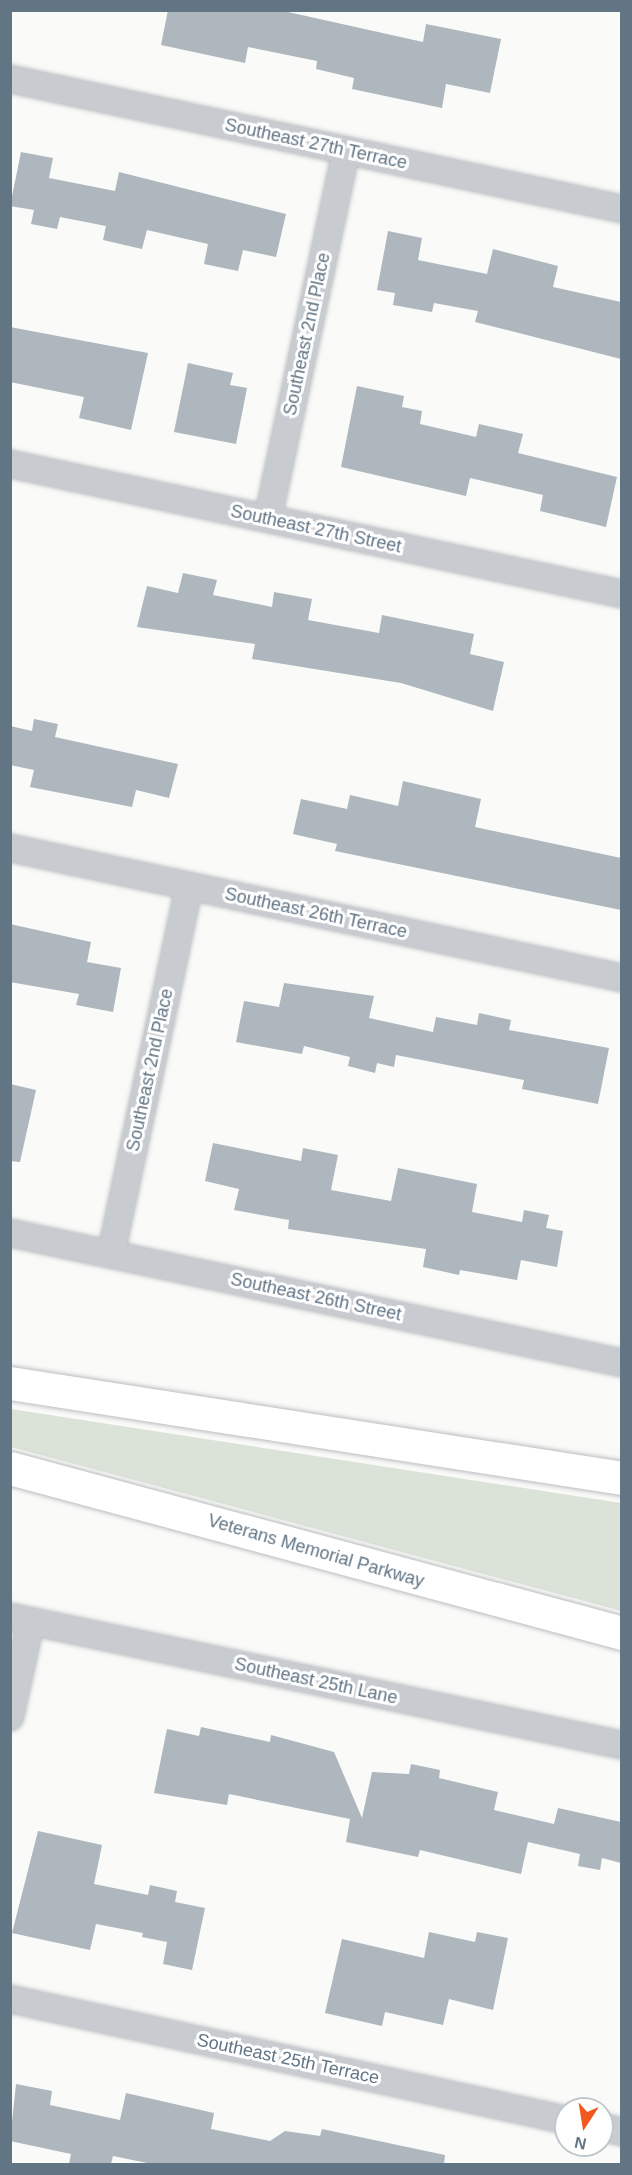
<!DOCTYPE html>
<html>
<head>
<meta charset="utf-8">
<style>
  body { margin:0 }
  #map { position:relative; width:632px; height:2175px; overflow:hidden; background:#fafaf8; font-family:Helvetica,sans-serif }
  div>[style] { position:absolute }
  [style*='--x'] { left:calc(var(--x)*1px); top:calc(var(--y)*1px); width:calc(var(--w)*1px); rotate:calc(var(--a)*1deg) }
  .green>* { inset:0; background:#dbe2d8 }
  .building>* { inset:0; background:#adb7bd }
  .roads { filter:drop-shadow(0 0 2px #babec1) drop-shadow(0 0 2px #babec1) }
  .minor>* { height:26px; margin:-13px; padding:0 13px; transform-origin:13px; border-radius:13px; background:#c8ccd0 }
  .trunk>* { height:33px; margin:-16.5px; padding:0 16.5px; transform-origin:16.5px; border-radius:16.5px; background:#fff }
  span { translate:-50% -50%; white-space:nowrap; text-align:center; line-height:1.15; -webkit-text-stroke:6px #fff; paint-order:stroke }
  .street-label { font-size:18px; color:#627585 }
  .frame { position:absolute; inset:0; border:12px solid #627585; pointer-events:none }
  .north { position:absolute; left:554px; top:2097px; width:60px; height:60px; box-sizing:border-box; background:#fff; border:2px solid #c0c8ce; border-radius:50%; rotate:192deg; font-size:16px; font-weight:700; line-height:24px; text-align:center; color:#627585 }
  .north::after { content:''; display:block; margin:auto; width:21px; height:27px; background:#f25720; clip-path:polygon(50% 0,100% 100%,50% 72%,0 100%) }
</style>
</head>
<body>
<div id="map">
  <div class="green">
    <div style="clip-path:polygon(11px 1409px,621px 1503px,621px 1611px,11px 1447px)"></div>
  </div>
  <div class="building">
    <div style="clip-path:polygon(168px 10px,279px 10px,423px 42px,426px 24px,501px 39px,490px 93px,446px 84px,442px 108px,352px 89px,354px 78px,316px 69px,317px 61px,248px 47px,245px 63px,161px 45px)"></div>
    <div style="clip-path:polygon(21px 152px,53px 158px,49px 178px,115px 191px,119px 172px,286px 214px,276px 257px,243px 250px,238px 271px,204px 264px,208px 244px,147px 230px,142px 249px,103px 240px,106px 226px,60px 217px,57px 229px,31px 224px,34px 210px,10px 206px)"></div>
    <div style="clip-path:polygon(388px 231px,422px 238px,418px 260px,487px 274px,493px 249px,558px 266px,553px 287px,621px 302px,621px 359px,475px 322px,478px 311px,434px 303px,432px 312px,393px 305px,395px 293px,377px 290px)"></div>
    <div style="clip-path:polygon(10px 327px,148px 353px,131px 430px,79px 418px,84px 397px,10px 382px)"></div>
    <div style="clip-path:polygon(188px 363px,233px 373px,230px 385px,247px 388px,236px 444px,174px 432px)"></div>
    <div style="clip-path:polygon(357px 386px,404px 396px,402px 407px,422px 411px,420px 424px,476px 437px,479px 424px,523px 434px,518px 453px,617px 477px,606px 527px,540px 511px,543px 495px,470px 478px,466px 496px,341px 467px)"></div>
    <div style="clip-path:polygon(183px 573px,217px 580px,213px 595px,272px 607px,274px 592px,312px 599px,308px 620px,379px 633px,382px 615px,474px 634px,470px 654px,504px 662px,493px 711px,401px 683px,252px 659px,255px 644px,137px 627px,147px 586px,178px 593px)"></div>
    <div style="clip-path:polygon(34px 719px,58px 724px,55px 737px,178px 764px,169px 798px,136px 790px,132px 807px,30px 787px,34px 770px,10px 765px,10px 726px,32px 731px)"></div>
    <div style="clip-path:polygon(403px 781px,481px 799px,475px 827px,621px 858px,621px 910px,335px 851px,337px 844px,293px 834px,301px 799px,347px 809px,350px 795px,398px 806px)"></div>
    <div style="clip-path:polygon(10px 924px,91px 942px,87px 962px,121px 968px,113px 1012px,76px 1005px,79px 994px,10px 982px)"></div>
    <div style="clip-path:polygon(284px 983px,374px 996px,369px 1018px,433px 1032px,436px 1017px,477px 1025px,479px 1013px,511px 1020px,509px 1030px,609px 1048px,598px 1104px,522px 1089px,524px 1080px,396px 1055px,394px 1067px,377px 1063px,375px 1073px,348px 1066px,350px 1057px,304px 1046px,302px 1054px,236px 1042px,244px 1001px,279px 1007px)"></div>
    <div style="clip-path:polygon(10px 1084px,36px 1090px,20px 1162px,10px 1161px)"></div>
    <div style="clip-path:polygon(213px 1143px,301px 1161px,303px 1148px,338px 1155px,331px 1190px,391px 1201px,398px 1168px,477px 1184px,472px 1212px,522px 1222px,524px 1210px,549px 1215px,546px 1228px,563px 1231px,557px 1267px,521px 1260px,517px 1280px,460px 1270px,459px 1275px,423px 1267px,426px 1249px,288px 1229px,289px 1220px,234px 1210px,239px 1189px,205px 1181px)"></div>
    <div style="clip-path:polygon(201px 1727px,270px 1742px,271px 1735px,334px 1752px,362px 1818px,372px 1772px,409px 1774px,411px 1764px,440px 1770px,439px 1778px,498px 1792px,494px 1810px,554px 1824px,558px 1808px,621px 1822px,621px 1863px,602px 1858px,600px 1870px,578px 1866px,580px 1854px,528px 1842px,521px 1874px,420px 1850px,418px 1857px,346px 1842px,350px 1819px,229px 1794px,227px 1805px,154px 1793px,167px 1729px,199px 1736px)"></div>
    <div style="clip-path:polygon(38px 1831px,102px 1845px,94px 1884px,148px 1895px,150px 1885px,177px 1891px,175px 1902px,205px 1908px,192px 1970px,163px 1964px,167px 1942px,142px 1937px,143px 1933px,96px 1924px,90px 1950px,12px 1933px)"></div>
    <div style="clip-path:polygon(429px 1932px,475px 1942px,477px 1932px,508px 1938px,493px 2010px,449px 1999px,443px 2025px,385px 2012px,382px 2026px,325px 2013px,342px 1939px,424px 1958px)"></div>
    <div style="clip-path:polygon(16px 2084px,52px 2091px,50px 2105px,120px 2120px,126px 2093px,214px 2113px,211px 2129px,270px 2141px,285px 2131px,320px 2136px,322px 2129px,445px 2155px,444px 2164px,152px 2164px,113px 2156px,111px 2164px,69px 2164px,71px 2154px,10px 2141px)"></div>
  </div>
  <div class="roads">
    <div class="minor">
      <div style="--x:10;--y:79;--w:626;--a:11.99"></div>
      <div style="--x:10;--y:464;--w:626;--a:11.99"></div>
      <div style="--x:268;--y:518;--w:375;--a:-78"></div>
      <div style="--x:10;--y:848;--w:626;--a:11.99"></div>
      <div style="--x:10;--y:1233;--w:626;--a:11.99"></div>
      <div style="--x:111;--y:1254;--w:376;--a:-78"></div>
      <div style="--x:10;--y:1617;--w:625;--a:11.81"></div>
      <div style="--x:10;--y:1717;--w:98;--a:-77.7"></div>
      <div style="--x:10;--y:1999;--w:569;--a:12.28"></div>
      <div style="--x:602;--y:2127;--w:21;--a:14"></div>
    </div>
    <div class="trunk">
      <div style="--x:10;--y:1383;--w:619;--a:8.82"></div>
      <div style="--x:10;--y:1468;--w:634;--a:15.09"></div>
    </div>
  </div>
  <div class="street-label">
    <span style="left:316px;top:144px;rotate:12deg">Southeast 27th Terrace</span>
    <span style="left:307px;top:334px;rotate:-78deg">Southeast 2nd Place</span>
    <span style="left:316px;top:529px;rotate:12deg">Southeast 27th Street</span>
    <span style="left:316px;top:913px;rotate:12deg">Southeast 26th Terrace</span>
    <span style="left:150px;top:1070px;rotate:-78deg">Southeast 2nd Place</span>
    <span style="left:316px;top:1297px;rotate:12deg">Southeast 26th Street</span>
    <span style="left:316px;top:1551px;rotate:16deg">Veterans Memorial Parkway</span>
    <span style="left:316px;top:1681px;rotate:12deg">Southeast 25th Lane</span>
    <span style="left:288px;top:2059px;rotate:12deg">Southeast 25th Terrace</span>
  </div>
  <div class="frame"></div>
  <div class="north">N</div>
</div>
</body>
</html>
